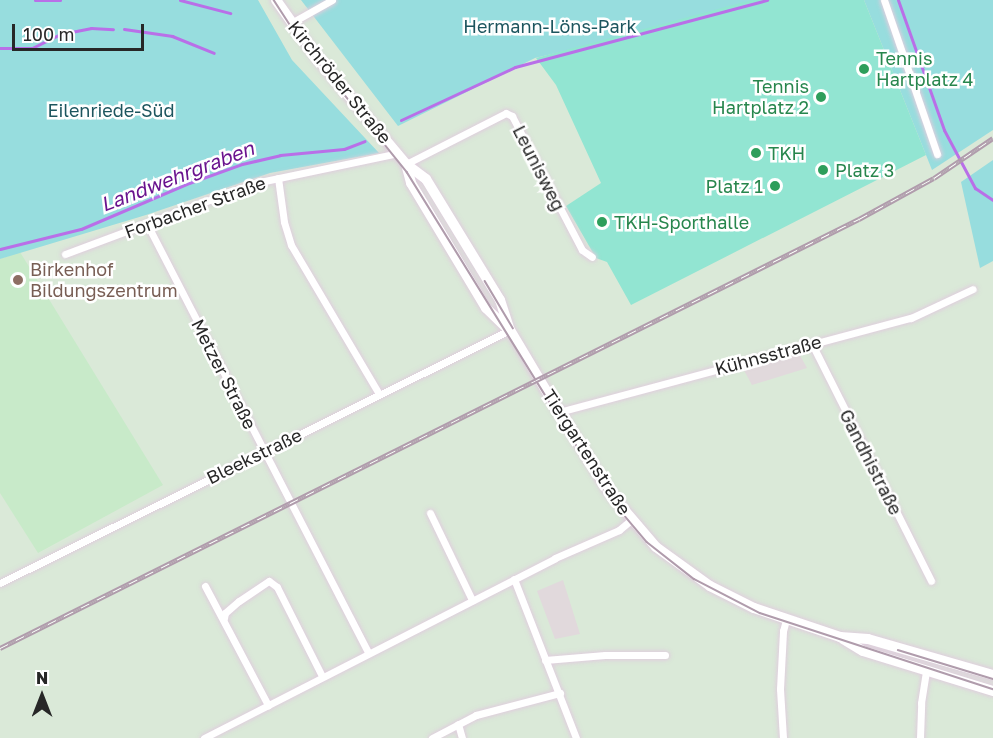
<!DOCTYPE html>
<html>
<head>
<meta charset="utf-8">
<style>
  body { margin:0 }
  #map { position:relative; width:993px; height:738px; overflow:hidden; background:#dae9d8; font-family:"Golos Text",sans-serif }
  div>[style] { position:absolute }
  [style*='--x'] { left:calc(var(--x)*1px); top:calc(var(--y)*1px); width:calc(var(--w)*1px); rotate:calc(var(--a)*1deg) }
  .industrial>* { inset:0; background:#e1d9dc }
  .education>* { inset:0; background:#c8eac9 }
  .green>* { inset:0; background:#97ddde }
  .pitch>* { inset:0; background:#92e5d2 }
  .stream>* { height:3px; margin:-1.5px; padding:0 1.5px; transform-origin:1.5px; border-radius:1.5px; background:#b96fe8 }
  .roads { filter:drop-shadow(0 0 2px #dfcedd) drop-shadow(0 0 2px #dfcedd) }
  .street>* { height:7px; margin:-3.5px; padding:0 3.5px; transform-origin:3.5px; border-radius:3.5px; background:#fff }
  .secondary>* { height:10px; margin:-5px; padding:0 5px; transform-origin:5px; border-radius:5px; background:#fff }
  .tram>* { height:1.5px; margin:-0.75px; padding:0 0.75px; transform-origin:0.75px; border-radius:0.75px; background:#b09cac }
  .rail>* { height:5px; margin-top:-2.5px; transform-origin:0; background:repeating-linear-gradient(90deg,#fff 0 9px,#b09cac 0 18px); box-sizing:border-box; border-block:2px solid #b09cac }
  .dots>* { width:16px; height:16px; translate:-50% -50%; box-sizing:border-box; border:3px solid #fff; border-radius:50% }
  span { translate:-50% -50%; white-space:nowrap; text-align:center; line-height:1.15; -webkit-text-stroke:5px #fff; paint-order:stroke }
  .park-label { font-size:18px; color:#1c555e }
  .leisure-label { font-size:18px; color:#27864d }
  .left { translate:0 -50%; text-align:left }
  .right { translate:-100% -50%; text-align:right }
  .street-label { font-size:18px; color:#272727 }
  .education-label { font-size:18px; color:#785e54 }
  .water-label { font-size:20px; color:#69138e; font-style:italic }
  .north { position:absolute; left:12px; top:666px; width:60px; height:60px; -webkit-text-stroke:4px #fff; paint-order:stroke; rotate:0deg; font-size:16px; font-weight:700; line-height:24px; text-align:center; color:#272727 }
  .north::after { content:''; display:block; margin:auto; width:21px; height:27px; background:#272727; clip-path:polygon(50% 0,100% 100%,50% 72%,0 100%) }
  .scale { position:absolute; left:12px; top:24px; width:132px; height:27px; box-sizing:border-box; border:3px solid #272727; border-top:0; padding-left:8px; font-size:18px; line-height:21px; white-space:nowrap; color:#272727; -webkit-text-stroke:4px #fff; paint-order:stroke }
</style>
</head>
<body>
<div id="map">
  <div class="industrial">
    <div style="clip-path:polygon(796px 348px,807px 368px,752px 385px,740px 363px)"></div>
    <div style="clip-path:polygon(563px 580px,580px 634px,555px 639px,537px 591px)"></div>
  </div>
  <div class="education">
    <div style="clip-path:polygon(20px 252px,163px 485px,38px 553px,0 493px,0 259px)"></div>
  </div>
  <div class="green">
    <div style="clip-path:polygon(0 0,258px 0,292px 60px,379px 153px,270px 173px,146px 215px,0 259px)"></div>
    <div style="clip-path:polygon(301px 0,778px 0,535px 58px,398px 126px)"></div>
    <div style="clip-path:polygon(864px 0,993px 0,993px 130px,932px 170px)"></div>
    <div style="clip-path:polygon(993px 160px,993px 261px,980px 268px,961px 182px)"></div>
  </div>
  <div class="pitch">
    <div style="clip-path:polygon(751px 0,864px 0,926px 155px,631px 305px,607px 262px,596px 258px,566px 206px,601px 183px,556px 85px,536px 58px)"></div>
  </div>
  <div class="stream">
    <div style="--x:35;--y:0;--w:25;--a:0"></div>
    <div style="--x:180;--y:0;--w:52;--a:14.6"></div>
    <div style="--x:898;--y:0;--w:138;--a:70.5"></div>
    <div style="--x:944;--y:130;--w:66;--a:61.9"></div>
    <div style="--x:975;--y:188;--w:22;--a:34"></div>
    <div style="--x:124;--y:29;--w:49;--a:8.3"></div>
    <div style="--x:172;--y:36;--w:45;--a:22"></div>
    <div style="--x:0;--y:48;--w:32;--a:0"></div>
    <div style="--x:32;--y:48;--w:32;--a:-26"></div>
    <div style="--x:61;--y:34;--w:31;--a:-11"></div>
    <div style="--x:91;--y:28;--w:22;--a:3"></div>
    <div style="--x:401;--y:120;--w:126;--a:-24.9"></div>
    <div style="--x:515;--y:67;--w:261;--a:-14.9"></div>
    <div style="--x:0;--y:249;--w:83;--a:-13.9"></div>
    <div style="--x:81;--y:229;--w:117;--a:-23.1"></div>
    <div style="--x:189;--y:183;--w:56;--a:-19.7"></div>
    <div style="--x:242;--y:164;--w:39;--a:-13"></div>
    <div style="--x:280;--y:155;--w:64;--a:-5.4"></div>
    <div style="--x:344;--y:149;--w:22;--a:-21"></div>
  </div>
  <div class="roads">
    <div class="street">
      <div style="--x:884;--y:0;--w:163;--a:71"></div>
      <div style="--x:291;--y:23;--w:47;--a:-29.3"></div>
      <div style="--x:406;--y:164;--w:112;--a:-27"></div>
      <div style="--x:506;--y:113;--w:7;--a:27"></div>
      <div style="--x:512;--y:116;--w:151;--a:62.4"></div>
      <div style="--x:582;--y:250;--w:12;--a:35"></div>
      <div style="--x:278;--y:178;--w:44;--a:82.2"></div>
      <div style="--x:284;--y:222;--w:24;--a:73"></div>
      <div style="--x:291;--y:245;--w:173;--a:59.4"></div>
      <div style="--x:147;--y:224;--w:483;--a:62.7"></div>
      <div style="--x:65;--y:254;--w:203;--a:-20.5"></div>
      <div style="--x:255;--y:183;--w:146;--a:-11.8"></div>
      <div style="--x:812;--y:344;--w:265;--a:63.3"></div>
      <div style="--x:559;--y:412;--w:364;--a:-15"></div>
      <div style="--x:911;--y:318;--w:68;--a:-25.1"></div>
      <div style="--x:430;--y:513;--w:97;--a:64.2"></div>
      <div style="--x:514;--y:579;--w:171;--a:68.7"></div>
      <div style="--x:0;--y:583;--w:569;--a:-26.39"></div>
      <div style="--x:205;--y:586;--w:135;--a:62.1"></div>
      <div style="--x:224;--y:618;--w:5;--a:-79"></div>
      <div style="--x:225;--y:613;--w:18;--a:-41"></div>
      <div style="--x:239;--y:601;--w:36;--a:-34"></div>
      <div style="--x:269;--y:581;--w:10;--a:37"></div>
      <div style="--x:277;--y:587;--w:100;--a:63.2"></div>
      <div style="--x:545;--y:660;--w:60;--a:-4.8"></div>
      <div style="--x:605;--y:655;--w:60;--a:0"></div>
      <div style="--x:458;--y:724;--w:15;--a:74"></div>
      <div style="--x:204;--y:738;--w:394;--a:-27.1"></div>
      <div style="--x:555;--y:558;--w:70;--a:-23.6"></div>
      <div style="--x:619;--y:530;--w:16;--a:-40"></div>
      <div style="--x:432;--y:738;--w:50;--a:-27.6"></div>
      <div style="--x:476;--y:715;--w:87;--a:-14.7"></div>
      <div style="--x:783;--y:738;--w:49;--a:-93.5"></div>
      <div style="--x:780;--y:689;--w:58;--a:-87"></div>
      <div style="--x:783;--y:631;--w:11;--a:-75"></div>
      <div style="--x:920;--y:738;--w:35;--a:-88"></div>
      <div style="--x:921;--y:703;--w:32;--a:-81"></div>
    </div>
    <div class="secondary">
      <div style="--x:276;--y:0;--w:71;--a:54.7"></div>
      <div style="--x:317;--y:58;--w:138;--a:50"></div>
      <div style="--x:406;--y:164;--w:25;--a:37"></div>
      <div style="--x:426;--y:179;--w:142;--a:58.6"></div>
      <div style="--x:500;--y:300;--w:32;--a:72"></div>
      <div style="--x:510;--y:330;--w:78;--a:59.2"></div>
      <div style="--x:550;--y:397;--w:112;--a:58.2"></div>
      <div style="--x:609;--y:492;--w:72;--a:49.5"></div>
      <div style="--x:656;--y:547;--w:67;--a:35.8"></div>
      <div style="--x:710;--y:586;--w:49;--a:26.6"></div>
      <div style="--x:754;--y:608;--w:91;--a:18.6"></div>
      <div style="--x:840;--y:637;--w:28;--a:4"></div>
      <div style="--x:868;--y:639;--w:130;--a:16.1"></div>
      <div style="--x:406;--y:164;--w:20;--a:75"></div>
      <div style="--x:411;--y:183;--w:146;--a:59"></div>
      <div style="--x:486;--y:308;--w:29;--a:44"></div>
      <div style="--x:843;--y:639;--w:23;--a:31"></div>
      <div style="--x:863;--y:651;--w:136;--a:17.1"></div>
    </div>
  </div>
  <div class="tram">
    <div style="--x:274;--y:0;--w:44;--a:57"></div>
    <div style="--x:298;--y:37;--w:174;--a:51.1"></div>
    <div style="--x:407;--y:172;--w:381;--a:58.2"></div>
    <div style="--x:608;--y:496;--w:60;--a:49.7"></div>
    <div style="--x:647;--y:542;--w:60;--a:38.2"></div>
    <div style="--x:694;--y:579;--w:74;--a:27.3"></div>
    <div style="--x:760;--y:613;--w:245;--a:18.1"></div>
    <div style="--x:485;--y:281;--w:55;--a:59.2"></div>
    <div style="--x:898;--y:650;--w:99;--a:17"></div>
  </div>
  <div class="rail">
    <div style="--x:0;--y:648;--w:960;--a:-26.54"></div>
    <div style="--x:859;--y:219;--w:85;--a:-28.7"></div>
    <div style="--x:934;--y:178;--w:71;--a:-34.1"></div>
  </div>
  <div class="dots">
    <div style="left:864px;top:69px;background:#2e9e5b"></div>
    <div style="left:821px;top:97px;background:#2e9e5b"></div>
    <div style="left:756px;top:153px;background:#2e9e5b"></div>
    <div style="left:823px;top:170px;background:#2e9e5b"></div>
    <div style="left:775px;top:186px;background:#2e9e5b"></div>
    <div style="left:602px;top:222px;background:#2e9e5b"></div>
    <div style="left:18px;top:280px;background:#8d6e63"></div>
  </div>
  <div class="park-label">
    <span style="left:550px;top:26px">Hermann-Löns-Park</span>
    <span style="left:111px;top:110px">Eilenriede-Süd</span>
  </div>
  <div class="leisure-label">
    <span class="left" style="left:876px;top:69px">Tennis<br>Hartplatz 4</span>
    <span class="right" style="left:809px;top:97px">Tennis<br>Hartplatz 2</span>
    <span class="left" style="left:768px;top:153px">TKH</span>
    <span class="left" style="left:835px;top:170px">Platz 3</span>
    <span class="right" style="left:763px;top:186px">Platz 1</span>
    <span class="left" style="left:614px;top:222px">TKH-Sporthalle</span>
  </div>
  <div class="street-label">
    <span style="left:340px;top:82px;rotate:51deg">Kirchröder Straße</span>
    <span style="left:539px;top:168px;rotate:63deg">Leunisweg</span>
    <span style="left:195px;top:207px;rotate:-20deg">Forbacher Straße</span>
    <span style="left:768px;top:355px;rotate:-15deg">Kühnsstraße</span>
    <span style="left:224px;top:374px;rotate:63deg">Metzer Straße</span>
    <span style="left:587px;top:452px;rotate:57deg">Tiergartenstraße</span>
    <span style="left:254px;top:456px;rotate:-26deg">Bleekstraße</span>
    <span style="left:871px;top:462px;rotate:63deg">Gandhistraße</span>
  </div>
  <div class="education-label">
    <span class="left" style="left:30px;top:280px">Birkenhof<br>Bildungszentrum</span>
  </div>
  <div class="water-label">
    <span style="left:177px;top:176px;rotate:-21deg">Landwehrgraben</span>
  </div>
  <div class="north">N</div>
  <div class="scale">100 m</div>
</div>
</body>
</html>
